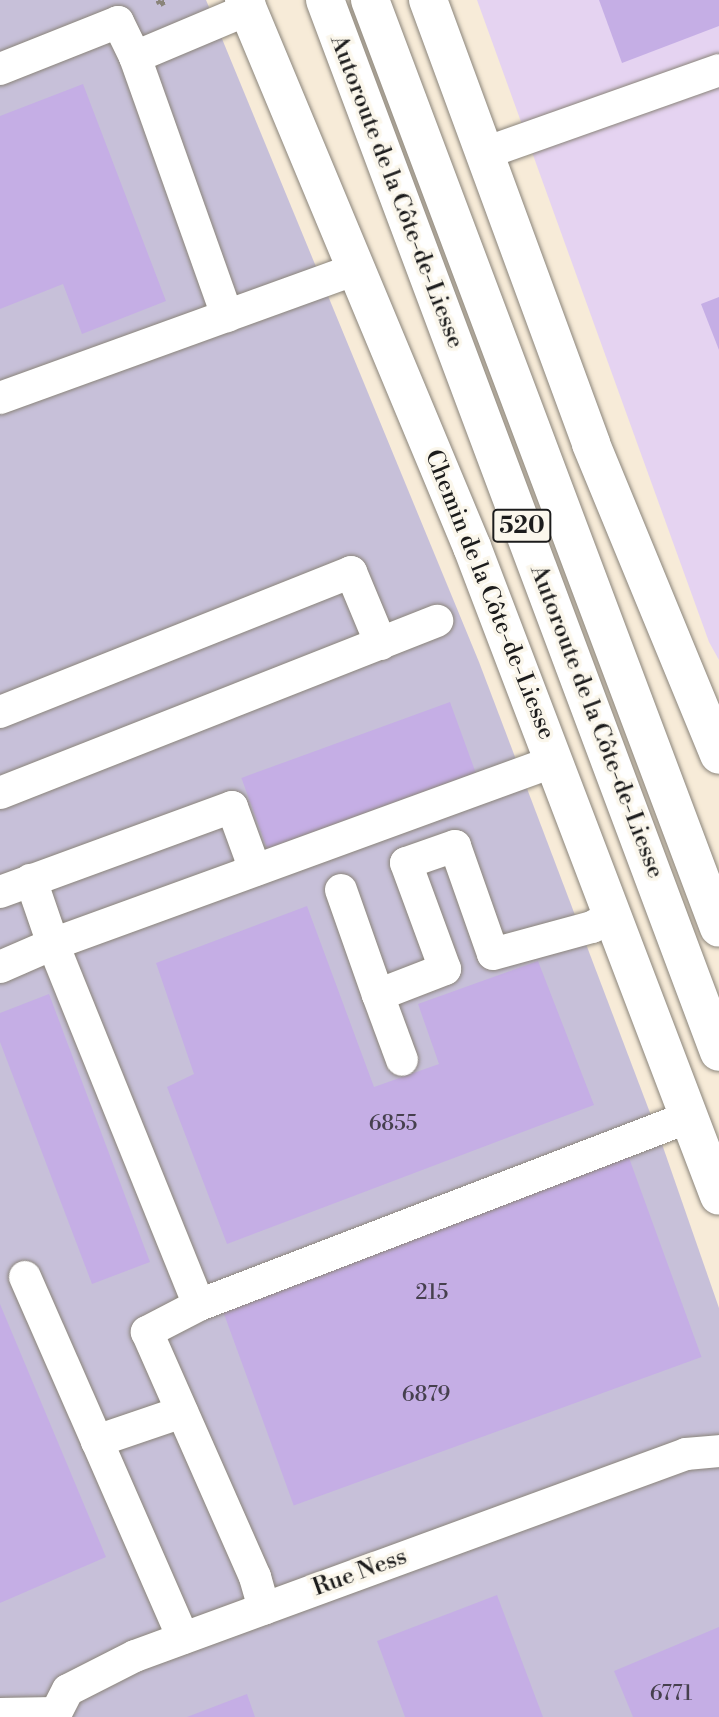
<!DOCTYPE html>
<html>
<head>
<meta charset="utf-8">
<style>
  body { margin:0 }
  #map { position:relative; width:719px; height:1717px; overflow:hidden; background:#f7ebd8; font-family:"Libre Bodoni",serif }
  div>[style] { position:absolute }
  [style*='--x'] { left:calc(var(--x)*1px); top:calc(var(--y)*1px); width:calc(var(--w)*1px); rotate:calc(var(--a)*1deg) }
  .built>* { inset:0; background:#e5d3f1 }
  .industrial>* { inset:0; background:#c7c0d9 }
  .building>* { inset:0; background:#c5aee5; transform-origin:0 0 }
  .path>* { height:4.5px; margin-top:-2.25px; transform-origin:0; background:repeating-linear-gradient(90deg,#8a847a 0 5px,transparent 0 10px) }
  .roads { filter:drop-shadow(0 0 2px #8a847a) drop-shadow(0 0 2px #8a847a) }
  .minor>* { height:32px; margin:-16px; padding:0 16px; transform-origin:16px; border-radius:16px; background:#fff }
  .major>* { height:38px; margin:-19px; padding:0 19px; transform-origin:19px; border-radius:19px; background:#fff }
  .highway>* { height:38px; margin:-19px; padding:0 19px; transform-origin:19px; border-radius:19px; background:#fff }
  span { translate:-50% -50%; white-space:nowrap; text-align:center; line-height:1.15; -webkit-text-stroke:7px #fbf7ec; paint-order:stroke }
  .number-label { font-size:21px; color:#46404e }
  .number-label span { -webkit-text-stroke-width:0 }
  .shield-label span { padding:2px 5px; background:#fbf7ec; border:2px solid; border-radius:5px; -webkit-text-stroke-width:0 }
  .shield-label { font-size:23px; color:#1c1c1c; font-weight:700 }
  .street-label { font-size:24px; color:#1c1c1c }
</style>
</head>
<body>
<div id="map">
  <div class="built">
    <div style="clip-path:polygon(477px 0,719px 0,719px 660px,709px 642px)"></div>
  </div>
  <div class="industrial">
    <div style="clip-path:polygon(0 0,206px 0,479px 662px,663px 1147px,719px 1308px,719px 1717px,0 1717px)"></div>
  </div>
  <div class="building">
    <div style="clip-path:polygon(599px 0,719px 0,719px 26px,622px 63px)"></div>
    <div style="clip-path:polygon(83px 84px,166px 301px,82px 334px,63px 284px,0 309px,0 116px)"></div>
    <div style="clip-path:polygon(719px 297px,719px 350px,701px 304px)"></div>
    <div style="left:450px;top:702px;width:75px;height:222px;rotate:70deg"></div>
    <div style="clip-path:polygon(307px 906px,374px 1087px,439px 1064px,418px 1004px,538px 961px,594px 1105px,227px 1244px,167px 1087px,194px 1074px,156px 963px)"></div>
    <div style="clip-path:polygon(49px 994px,150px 1262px,92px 1284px,0 1042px,0 1013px)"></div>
    <div style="left:628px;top:1155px;width:215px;height:434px;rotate:70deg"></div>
    <div style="clip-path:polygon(0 1304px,106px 1557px,0 1603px)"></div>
    <div style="clip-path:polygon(497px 1595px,543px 1717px,405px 1717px,377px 1641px)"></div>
    <div style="clip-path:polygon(719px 1627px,719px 1717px,633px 1717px,614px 1671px)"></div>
    <div style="clip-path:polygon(247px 1694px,255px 1717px,187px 1717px)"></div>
  </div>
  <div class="path">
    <div style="--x:158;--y:0;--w:4;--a:63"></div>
    <div style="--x:160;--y:4;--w:8;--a:-30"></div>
  </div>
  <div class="roads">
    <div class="minor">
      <div style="--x:135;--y:57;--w:275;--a:70.4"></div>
      <div style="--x:0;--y:69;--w:127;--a:-21.7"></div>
      <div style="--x:118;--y:22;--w:39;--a:64"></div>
      <div style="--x:135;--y:57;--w:121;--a:-22.8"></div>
      <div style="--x:485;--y:153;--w:248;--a:-19.5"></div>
      <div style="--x:0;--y:398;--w:379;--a:-19.9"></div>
      <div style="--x:0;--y:712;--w:378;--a:-21.7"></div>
      <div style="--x:351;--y:572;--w:78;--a:67.4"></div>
      <div style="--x:555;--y:761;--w:534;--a:159.97"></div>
      <div style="--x:53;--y:944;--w:389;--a:68"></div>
      <div style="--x:199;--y:1305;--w:525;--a:-20.99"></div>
      <div style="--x:0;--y:793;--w:470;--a:-21.5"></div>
      <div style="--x:341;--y:890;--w:111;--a:70.6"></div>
      <div style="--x:378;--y:995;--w:72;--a:-21.2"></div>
      <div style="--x:445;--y:969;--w:113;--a:-110.2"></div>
      <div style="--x:406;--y:863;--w:52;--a:-19.1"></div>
      <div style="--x:455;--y:846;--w:114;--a:70.6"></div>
      <div style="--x:493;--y:954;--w:103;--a:-15.3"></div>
      <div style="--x:592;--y:927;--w:24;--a:-30"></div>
      <div style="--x:0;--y:892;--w:247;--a:-20.1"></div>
      <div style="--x:232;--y:807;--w:67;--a:69.9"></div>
      <div style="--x:0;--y:967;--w:58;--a:-23.5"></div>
      <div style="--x:53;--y:944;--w:68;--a:-109"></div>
      <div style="--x:378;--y:995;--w:69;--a:69.7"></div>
      <div style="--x:25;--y:1277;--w:179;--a:66.3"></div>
      <div style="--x:199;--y:1305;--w:59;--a:152.6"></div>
      <div style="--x:147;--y:1332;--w:268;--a:66.2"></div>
      <div style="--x:255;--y:1577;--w:33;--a:74"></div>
      <div style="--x:182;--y:1412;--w:90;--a:161.2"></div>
      <div style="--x:97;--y:1441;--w:215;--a:66.4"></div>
      <div style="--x:0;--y:1714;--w:54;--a:-1.1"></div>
      <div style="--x:54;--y:1717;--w:30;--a:-63"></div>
      <div style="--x:68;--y:1690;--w:75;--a:-26.9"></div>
      <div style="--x:135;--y:1656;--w:587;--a:-20.13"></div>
      <div style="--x:686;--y:1454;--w:33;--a:-5"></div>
    </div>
    <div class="major">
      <div style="--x:244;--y:0;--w:593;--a:67.37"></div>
      <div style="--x:472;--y:547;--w:694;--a:69.16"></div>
      <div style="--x:428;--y:0;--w:473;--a:69.8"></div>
      <div style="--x:591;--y:444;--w:336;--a:67.6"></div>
    </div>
    <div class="highway">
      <div style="--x:246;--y:0;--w:10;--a:84"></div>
      <div style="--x:325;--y:0;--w:1123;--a:69.47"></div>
      <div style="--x:370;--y:0;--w:991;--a:69.39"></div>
    </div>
  </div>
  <div class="number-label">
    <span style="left:393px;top:1124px">6855</span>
    <span style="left:432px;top:1293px">215</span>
    <span style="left:426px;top:1395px">6879</span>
    <span style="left:671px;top:1694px">6771</span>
  </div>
  <div class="shield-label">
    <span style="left:522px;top:526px">520</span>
  </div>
  <div class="street-label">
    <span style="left:396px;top:192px;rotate:69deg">Autoroute de la Côte-de-Liesse</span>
    <span style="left:489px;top:595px;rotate:68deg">Chemin de la Côte-de-Liesse</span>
    <span style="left:596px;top:722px;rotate:69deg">Autoroute de la Côte-de-Liesse</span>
    <span style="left:360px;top:1573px;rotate:-20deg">Rue Ness</span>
  </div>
</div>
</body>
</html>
